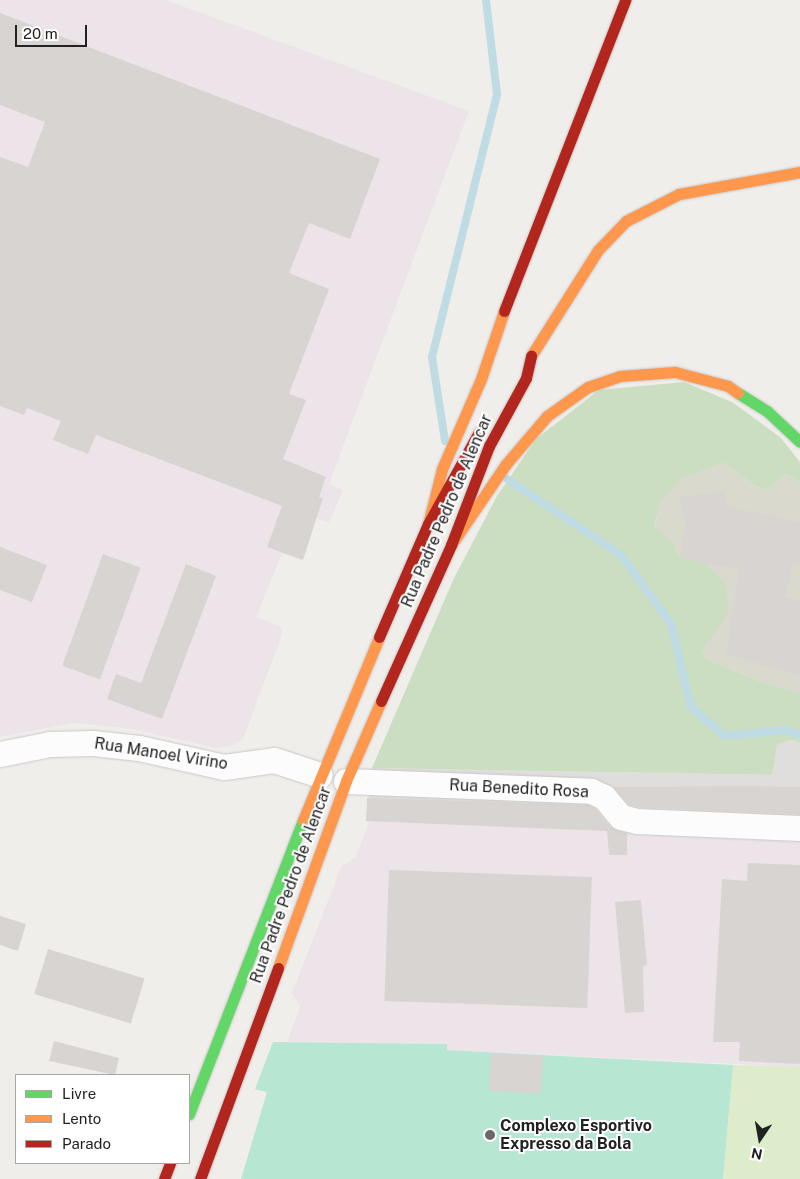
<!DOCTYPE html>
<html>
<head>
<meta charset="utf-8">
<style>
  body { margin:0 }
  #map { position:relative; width:800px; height:1179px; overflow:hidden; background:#f0eeeb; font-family:"Public Sans",sans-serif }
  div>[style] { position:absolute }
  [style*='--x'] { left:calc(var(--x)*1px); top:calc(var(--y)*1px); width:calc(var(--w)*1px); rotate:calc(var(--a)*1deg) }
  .residential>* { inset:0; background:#dfdedc }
  .industrial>* { inset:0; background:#ede4e9 }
  .construction>* { inset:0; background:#d9d9cd }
  .grass>* { inset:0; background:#ddeccb }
  .forest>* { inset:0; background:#cbdec1 }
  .pitch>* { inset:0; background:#b7e6d2 }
  .stream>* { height:8px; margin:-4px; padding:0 4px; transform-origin:4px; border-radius:4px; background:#bfdbe3 }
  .building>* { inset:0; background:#d7d4d2; transform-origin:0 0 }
  .roads { filter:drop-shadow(0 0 1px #c9c8c7) drop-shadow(0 0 1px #c9c8c7) }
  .street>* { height:25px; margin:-12.5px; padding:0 12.5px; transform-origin:12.5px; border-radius:12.5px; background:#fdfcfc }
  .fast>* { height:11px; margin:-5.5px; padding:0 5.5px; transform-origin:5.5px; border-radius:5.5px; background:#63d668 }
  .slow>* { height:11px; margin:-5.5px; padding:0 5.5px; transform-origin:5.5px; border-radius:5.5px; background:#ff974d }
  .jam>* { height:11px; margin:-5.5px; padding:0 5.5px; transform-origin:5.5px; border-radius:5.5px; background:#b3261e }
  .dots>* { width:14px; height:14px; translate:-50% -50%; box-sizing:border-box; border:2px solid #fff; border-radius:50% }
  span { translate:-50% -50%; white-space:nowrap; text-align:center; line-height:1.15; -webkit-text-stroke:4px #fff; paint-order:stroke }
  .street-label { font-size:16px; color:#222 }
  .poi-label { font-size:16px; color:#222; font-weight:700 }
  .left { translate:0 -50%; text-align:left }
  .legend { position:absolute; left:15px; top:1074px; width:175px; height:90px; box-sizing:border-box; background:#fff; border:1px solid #a7a7a7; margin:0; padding:6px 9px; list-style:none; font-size:15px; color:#222 }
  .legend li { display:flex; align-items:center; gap:10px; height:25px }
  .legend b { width:25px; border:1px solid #a7a7a7 }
  .north { position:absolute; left:735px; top:1114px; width:50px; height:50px; -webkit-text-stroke:4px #fff; paint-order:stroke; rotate:192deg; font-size:14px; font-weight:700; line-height:20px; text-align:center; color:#222 }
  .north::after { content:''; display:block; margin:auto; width:18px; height:22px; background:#222; clip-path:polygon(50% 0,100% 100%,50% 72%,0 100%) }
  .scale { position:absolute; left:15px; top:25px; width:72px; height:22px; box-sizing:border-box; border:2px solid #222; border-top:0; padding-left:6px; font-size:15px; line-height:18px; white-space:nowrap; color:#222; -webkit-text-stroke:4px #fff; paint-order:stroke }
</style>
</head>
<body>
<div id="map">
  <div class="residential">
    <div style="clip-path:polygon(791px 740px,800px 743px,800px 836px,366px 821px,372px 768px,771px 775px,777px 745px)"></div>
  </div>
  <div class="industrial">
    <div style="clip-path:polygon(0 0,166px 0,469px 111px,329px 484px,343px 490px,329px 523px,307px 514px,310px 535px,301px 560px,282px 553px,256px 617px,282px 627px,283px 632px,243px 739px,231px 746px,215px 748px,132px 729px,74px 723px,0 737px)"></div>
    <div style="clip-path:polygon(369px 821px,800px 836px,800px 1067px,446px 1050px,446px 1044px,287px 1042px,300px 1006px,292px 993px,341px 867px,356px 857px)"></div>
  </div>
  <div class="construction">
    <div style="clip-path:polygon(724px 463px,755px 486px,767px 490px,786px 474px,800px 483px,800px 693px,759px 681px,709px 660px,702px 653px,710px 641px,680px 557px,673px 542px,654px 528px,661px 501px,671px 489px,682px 479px)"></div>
  </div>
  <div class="grass">
    <div style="clip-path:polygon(733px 1065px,800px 1067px,800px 1179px,723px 1179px)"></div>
  </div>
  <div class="forest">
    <div style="clip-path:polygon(684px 382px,732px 402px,780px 437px,800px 462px,800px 483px,786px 474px,767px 490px,755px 486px,724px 463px,682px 479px,661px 501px,654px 527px,673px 542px,680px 557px,706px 563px,726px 584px,728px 613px,702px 653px,709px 660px,759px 681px,800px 693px,800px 743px,791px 740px,777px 745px,772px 775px,372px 768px,454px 578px,497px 496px,536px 439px,599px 390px)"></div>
  </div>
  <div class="pitch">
    <div style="clip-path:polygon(273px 1042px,447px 1044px,447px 1050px,733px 1065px,723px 1179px,241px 1179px,267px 1092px,255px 1089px)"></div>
  </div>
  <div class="stream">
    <div style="--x:445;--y:441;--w:85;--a:-98.8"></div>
    <div style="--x:432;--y:357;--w:271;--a:-76.1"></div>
    <div style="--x:497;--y:94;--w:95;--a:-96.7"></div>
    <div style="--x:507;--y:479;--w:137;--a:33.7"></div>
    <div style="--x:621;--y:555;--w:85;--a:54.1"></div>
    <div style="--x:671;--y:624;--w:85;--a:76.5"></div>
    <div style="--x:691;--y:707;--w:44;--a:41.3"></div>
    <div style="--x:724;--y:736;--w:62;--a:-5.5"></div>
    <div style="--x:786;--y:730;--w:15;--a:20"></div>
  </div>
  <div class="building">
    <div style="clip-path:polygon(0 13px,380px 159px,350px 239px,309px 223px,289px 273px,329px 289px,289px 394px,306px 400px,283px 459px,326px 477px,319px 497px,323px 498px,303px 560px,267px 547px,282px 506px,96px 435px,88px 454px,53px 440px,61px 421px,27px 408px,24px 415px,0 406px,0 157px,28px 167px,45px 122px,0 105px)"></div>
    <div style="clip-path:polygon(725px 492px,728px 507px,800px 522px,800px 564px,793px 563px,785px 597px,800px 601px,800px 676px,726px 654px,739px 570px,680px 557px,686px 524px,680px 497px)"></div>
    <div style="clip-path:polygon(0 547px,47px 565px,32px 602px,0 590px)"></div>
    <div style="left:103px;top:554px;width:40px;height:119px;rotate:20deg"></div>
    <div style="clip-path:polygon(186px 564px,216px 576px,162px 719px,107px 699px,116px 674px,141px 683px)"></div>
    <div style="clip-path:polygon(748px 786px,800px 787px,800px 814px,639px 807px,629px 804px,614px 787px)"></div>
    <div style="clip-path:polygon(367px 798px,588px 805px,595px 809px,610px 827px,627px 833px,627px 855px,609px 855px,607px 831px,366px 821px)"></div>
    <div style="clip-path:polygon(748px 863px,800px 865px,800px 1064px,739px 1061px,740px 1042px,713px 1042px,722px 879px,747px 881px)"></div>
    <div style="left:389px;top:870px;width:203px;height:131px;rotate:2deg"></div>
    <div style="clip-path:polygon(641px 900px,647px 965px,643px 966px,644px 1012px,625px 1013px,615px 902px)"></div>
    <div style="clip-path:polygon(0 916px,26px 924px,18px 951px,0 945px)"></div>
    <div style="left:48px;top:949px;width:101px;height:47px;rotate:17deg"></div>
    <div style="clip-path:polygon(54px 1041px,119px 1058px,115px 1075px,49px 1061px)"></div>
    <div style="left:491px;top:1053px;width:52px;height:38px;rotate:3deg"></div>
  </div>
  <div class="roads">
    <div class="street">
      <div style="--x:0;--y:754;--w:51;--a:-11.3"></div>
      <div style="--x:50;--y:744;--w:43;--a:-1.3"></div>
      <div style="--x:93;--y:743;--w:46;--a:6.2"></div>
      <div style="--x:139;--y:748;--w:87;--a:12.6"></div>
      <div style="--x:224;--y:767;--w:50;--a:-8"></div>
      <div style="--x:274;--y:760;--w:48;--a:18.1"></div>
      <div style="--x:346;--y:781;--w:245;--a:2.3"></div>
      <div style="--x:591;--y:791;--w:14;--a:25"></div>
      <div style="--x:604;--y:797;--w:26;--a:50"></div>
      <div style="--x:621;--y:817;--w:16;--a:14"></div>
      <div style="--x:637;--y:821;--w:163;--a:2.5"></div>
    </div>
    <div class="fast">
      <div style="--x:738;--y:393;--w:34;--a:32"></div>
      <div style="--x:767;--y:411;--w:45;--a:43.2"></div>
      <div style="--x:189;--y:1114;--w:315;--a:-68.8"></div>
    </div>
    <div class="slow">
      <div style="--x:531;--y:356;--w:125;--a:-57.7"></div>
      <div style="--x:598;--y:250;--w:40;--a:-46"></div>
      <div style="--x:626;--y:221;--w:59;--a:-27"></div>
      <div style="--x:679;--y:194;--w:123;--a:-10.3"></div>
      <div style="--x:428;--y:524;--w:57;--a:-75.7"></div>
      <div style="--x:442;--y:469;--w:98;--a:-66.6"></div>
      <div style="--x:481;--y:379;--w:72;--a:-71.3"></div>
      <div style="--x:451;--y:545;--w:98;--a:-55.8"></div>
      <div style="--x:506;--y:464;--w:63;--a:-49.5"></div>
      <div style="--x:547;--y:416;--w:50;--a:-35.3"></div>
      <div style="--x:588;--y:387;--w:34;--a:-19"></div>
      <div style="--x:620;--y:376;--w:55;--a:-4.2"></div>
      <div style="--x:675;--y:372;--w:55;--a:14.8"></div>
      <div style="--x:728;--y:386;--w:12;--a:35"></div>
      <div style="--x:303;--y:820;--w:198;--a:-67.4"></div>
      <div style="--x:278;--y:968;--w:199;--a:-70"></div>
      <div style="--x:346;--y:781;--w:87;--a:-66.4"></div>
    </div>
    <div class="jam">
      <div style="--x:504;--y:311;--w:334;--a:-68.7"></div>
      <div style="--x:379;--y:637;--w:123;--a:-66.6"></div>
      <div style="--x:428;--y:524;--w:105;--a:-61"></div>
      <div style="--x:381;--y:701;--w:171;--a:-65.8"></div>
      <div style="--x:451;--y:545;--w:106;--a:-69"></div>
      <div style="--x:489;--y:446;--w:77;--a:-61.4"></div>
      <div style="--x:526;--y:378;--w:23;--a:-77"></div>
      <div style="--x:164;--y:1179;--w:17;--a:-69"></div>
      <div style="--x:200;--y:1179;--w:225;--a:-69.7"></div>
    </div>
  </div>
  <div class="dots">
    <div style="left:490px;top:1135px;background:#6a6968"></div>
  </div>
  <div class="street-label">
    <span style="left:447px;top:511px;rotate:-67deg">Rua Padre Pedro de Alencar</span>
    <span style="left:161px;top:754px;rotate:9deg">Rua Manoel Virino</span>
    <span style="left:519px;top:789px;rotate:3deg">Rua Benedito Rosa</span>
    <span style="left:291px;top:885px;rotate:-70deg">Rua Padre Pedro de Alencar</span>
  </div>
  <div class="poi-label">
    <span class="left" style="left:500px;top:1135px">Complexo Esportivo<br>Expresso da Bola</span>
  </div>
  <ul class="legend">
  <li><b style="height:6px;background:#63d668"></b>Livre</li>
  <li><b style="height:6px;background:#ff974d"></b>Lento</li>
  <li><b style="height:6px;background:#b3261e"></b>Parado</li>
  </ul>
  <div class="north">N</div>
  <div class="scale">20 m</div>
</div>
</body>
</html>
